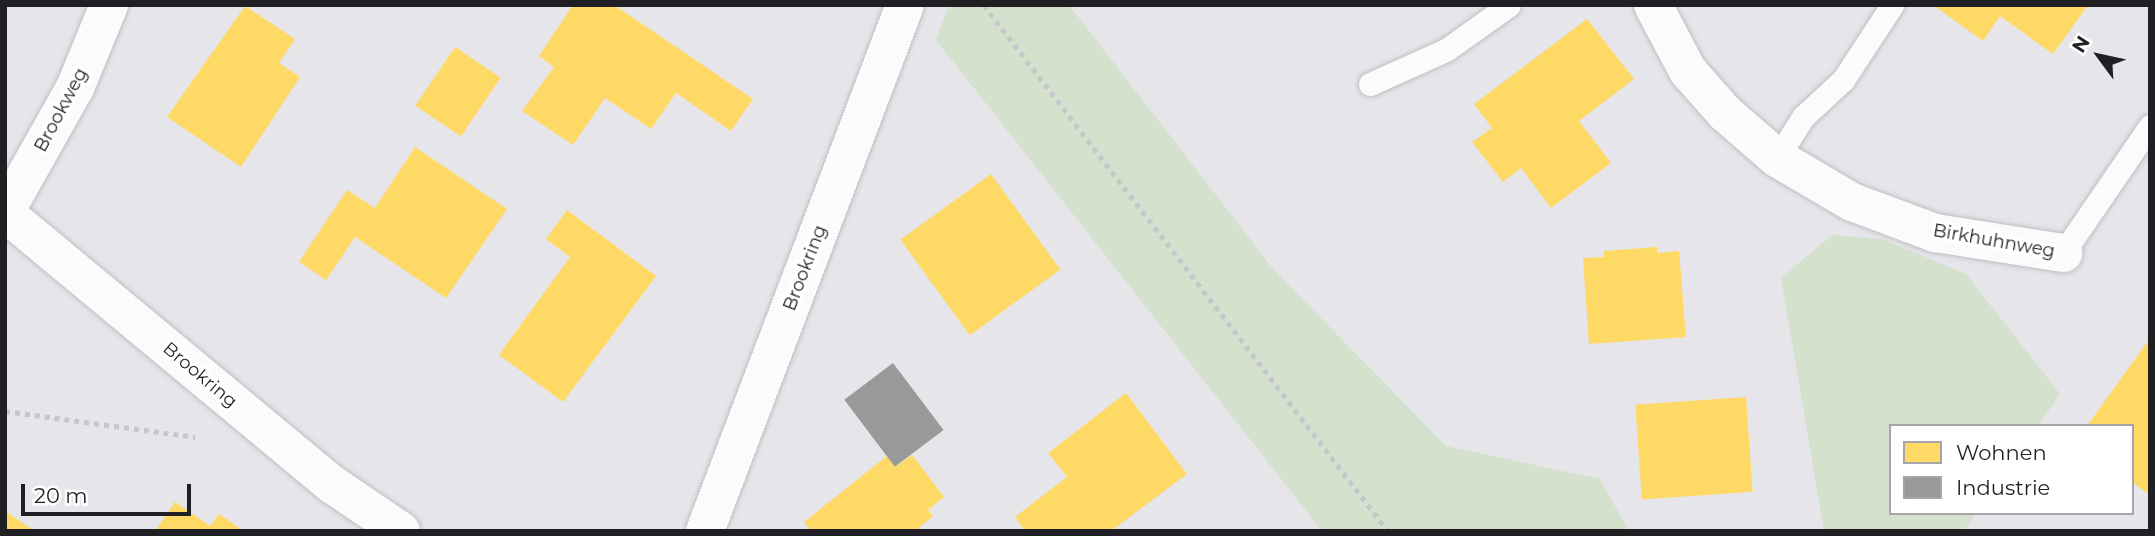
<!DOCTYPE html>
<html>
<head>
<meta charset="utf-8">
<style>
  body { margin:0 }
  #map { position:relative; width:2155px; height:536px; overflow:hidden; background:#e6e5ea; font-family:Montserrat,sans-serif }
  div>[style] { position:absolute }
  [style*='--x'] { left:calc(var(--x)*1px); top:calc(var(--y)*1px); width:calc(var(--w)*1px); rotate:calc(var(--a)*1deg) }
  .green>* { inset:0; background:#d4e1cc }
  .homes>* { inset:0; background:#ffd966; transform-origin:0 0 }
  .industry>* { inset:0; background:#999; transform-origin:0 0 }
  .path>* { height:4.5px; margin-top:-2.25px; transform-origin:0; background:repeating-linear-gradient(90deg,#c7c6c8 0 5px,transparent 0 10px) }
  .roads { filter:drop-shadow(0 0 2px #bfbec2) drop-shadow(0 0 2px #bfbec2) }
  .lane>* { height:23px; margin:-11.5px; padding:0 11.5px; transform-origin:11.5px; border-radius:11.5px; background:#fbfbfc }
  .street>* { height:38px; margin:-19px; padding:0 19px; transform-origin:19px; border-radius:19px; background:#fbfbfc }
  span { translate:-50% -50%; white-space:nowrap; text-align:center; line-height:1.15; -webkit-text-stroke:7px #fff; paint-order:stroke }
  .street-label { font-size:18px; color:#201f23 }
  .frame { position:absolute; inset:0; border:7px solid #201f23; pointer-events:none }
  .legend { position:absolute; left:1889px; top:424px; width:245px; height:91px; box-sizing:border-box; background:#fff; border:2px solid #a6a5a7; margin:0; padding:9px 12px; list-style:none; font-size:21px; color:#201f23 }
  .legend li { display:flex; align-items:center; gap:14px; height:35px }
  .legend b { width:35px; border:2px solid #a6a5a7 }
  .north { position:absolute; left:2064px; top:21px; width:70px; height:70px; -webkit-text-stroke:5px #fff; paint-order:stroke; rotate:303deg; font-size:19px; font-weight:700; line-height:28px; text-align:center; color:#201f23 }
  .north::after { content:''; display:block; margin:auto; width:24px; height:32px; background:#201f23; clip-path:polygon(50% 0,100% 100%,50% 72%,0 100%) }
  .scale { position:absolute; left:21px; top:484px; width:170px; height:32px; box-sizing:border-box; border:4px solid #201f23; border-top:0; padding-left:9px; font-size:21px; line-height:24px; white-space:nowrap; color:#201f23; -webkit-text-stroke:5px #fff; paint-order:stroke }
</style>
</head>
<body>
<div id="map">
  <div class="green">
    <div style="clip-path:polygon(949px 5px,1069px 5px,1274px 270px,1446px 446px,1600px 479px,1629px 531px,1322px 531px,936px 40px)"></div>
    <div style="clip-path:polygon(1832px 235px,1882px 239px,1966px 274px,2060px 394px,2038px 426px,1891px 426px,1891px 513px,1976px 513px,1964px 531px,1824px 531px,1781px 278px)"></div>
  </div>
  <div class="homes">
    <div style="clip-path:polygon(573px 5px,614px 5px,753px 99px,731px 131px,676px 93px,651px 129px,605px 98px,573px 145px,522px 111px,554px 67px,539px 56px)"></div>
    <div style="clip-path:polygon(1933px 5px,2088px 5px,2053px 54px,2000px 16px,1983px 41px)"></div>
    <div style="clip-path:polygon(245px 6px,295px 39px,279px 63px,300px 77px,241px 167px,167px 117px)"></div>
    <div style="clip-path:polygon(1587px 19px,1634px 79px,1579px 121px,1611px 163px,1551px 208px,1521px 168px,1503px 182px,1472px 142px,1492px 128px,1474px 104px)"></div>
    <div style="left:455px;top:47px;width:55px;height:71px;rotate:34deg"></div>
    <div style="clip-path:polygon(415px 147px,507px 209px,446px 298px,355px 237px,326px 280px,299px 262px,347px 190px,375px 208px)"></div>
    <div style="left:991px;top:174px;width:118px;height:112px;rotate:54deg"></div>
    <div style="clip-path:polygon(567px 210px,656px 276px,563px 402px,499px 355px,570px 257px,546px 239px)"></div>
    <div style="clip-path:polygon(1657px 247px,1657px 253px,1679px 251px,1686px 337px,1589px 344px,1583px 258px,1604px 257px,1604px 251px)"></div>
    <div style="clip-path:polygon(2148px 341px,2150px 343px,2150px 495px,2132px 482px,2132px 426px,2087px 426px)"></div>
    <div style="clip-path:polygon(1126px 393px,1187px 474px,1111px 531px,1025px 531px,1015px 517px,1067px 477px,1048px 453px)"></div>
    <div style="left:1746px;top:397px;width:95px;height:111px;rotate:86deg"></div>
    <div style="clip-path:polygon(912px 455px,944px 497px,928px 510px,933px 516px,915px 531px,811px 531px,804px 522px,887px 456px,895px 467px)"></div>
    <div style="clip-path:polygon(175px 502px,210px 526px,219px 514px,244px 531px,155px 531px)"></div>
    <div style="clip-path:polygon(5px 511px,35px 531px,5px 531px)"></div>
  </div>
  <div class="industry">
    <div style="left:893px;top:363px;width:84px;height:61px;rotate:53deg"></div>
  </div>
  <div class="path">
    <div style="--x:984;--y:5;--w:663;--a:52.47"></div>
    <div style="--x:5;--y:411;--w:192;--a:7.8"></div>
  </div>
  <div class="roads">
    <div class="lane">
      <div style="--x:1370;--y:84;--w:83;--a:-24.1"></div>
      <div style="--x:1446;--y:50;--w:77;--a:-35.5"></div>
      <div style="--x:1777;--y:158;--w:49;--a:-57.6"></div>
      <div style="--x:1803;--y:117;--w:54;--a:-42.8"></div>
      <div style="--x:1843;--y:80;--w:90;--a:-56.8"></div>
      <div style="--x:2063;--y:253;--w:154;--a:-55.6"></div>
    </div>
    <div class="street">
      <div style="--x:1653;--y:5;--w:75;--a:62.1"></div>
      <div style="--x:1688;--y:71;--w:56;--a:48.6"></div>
      <div style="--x:1725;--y:113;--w:69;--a:40.9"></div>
      <div style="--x:1777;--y:158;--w:87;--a:30.4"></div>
      <div style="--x:1852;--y:202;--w:89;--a:20.5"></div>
      <div style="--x:1935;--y:233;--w:130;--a:8.9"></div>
      <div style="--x:5;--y:212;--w:142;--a:-60.6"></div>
      <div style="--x:75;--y:88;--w:90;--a:-67.7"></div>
      <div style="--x:5;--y:213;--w:426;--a:39.7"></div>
      <div style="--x:333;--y:485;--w:82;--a:34.1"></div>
      <div style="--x:705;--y:531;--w:563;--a:-69.18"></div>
    </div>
  </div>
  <div class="street-label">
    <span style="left:61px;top:110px;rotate:-62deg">Brookweg</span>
    <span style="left:1994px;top:241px;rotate:10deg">Birkhuhnweg</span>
    <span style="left:805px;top:268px;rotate:-69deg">Brookring</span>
    <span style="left:200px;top:375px;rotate:40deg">Brookring</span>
  </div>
  <div class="frame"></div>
  <ul class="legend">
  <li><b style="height:19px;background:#ffd966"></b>Wohnen</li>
  <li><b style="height:19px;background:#999"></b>Industrie</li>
  </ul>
  <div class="north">N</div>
  <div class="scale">20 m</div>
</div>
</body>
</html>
